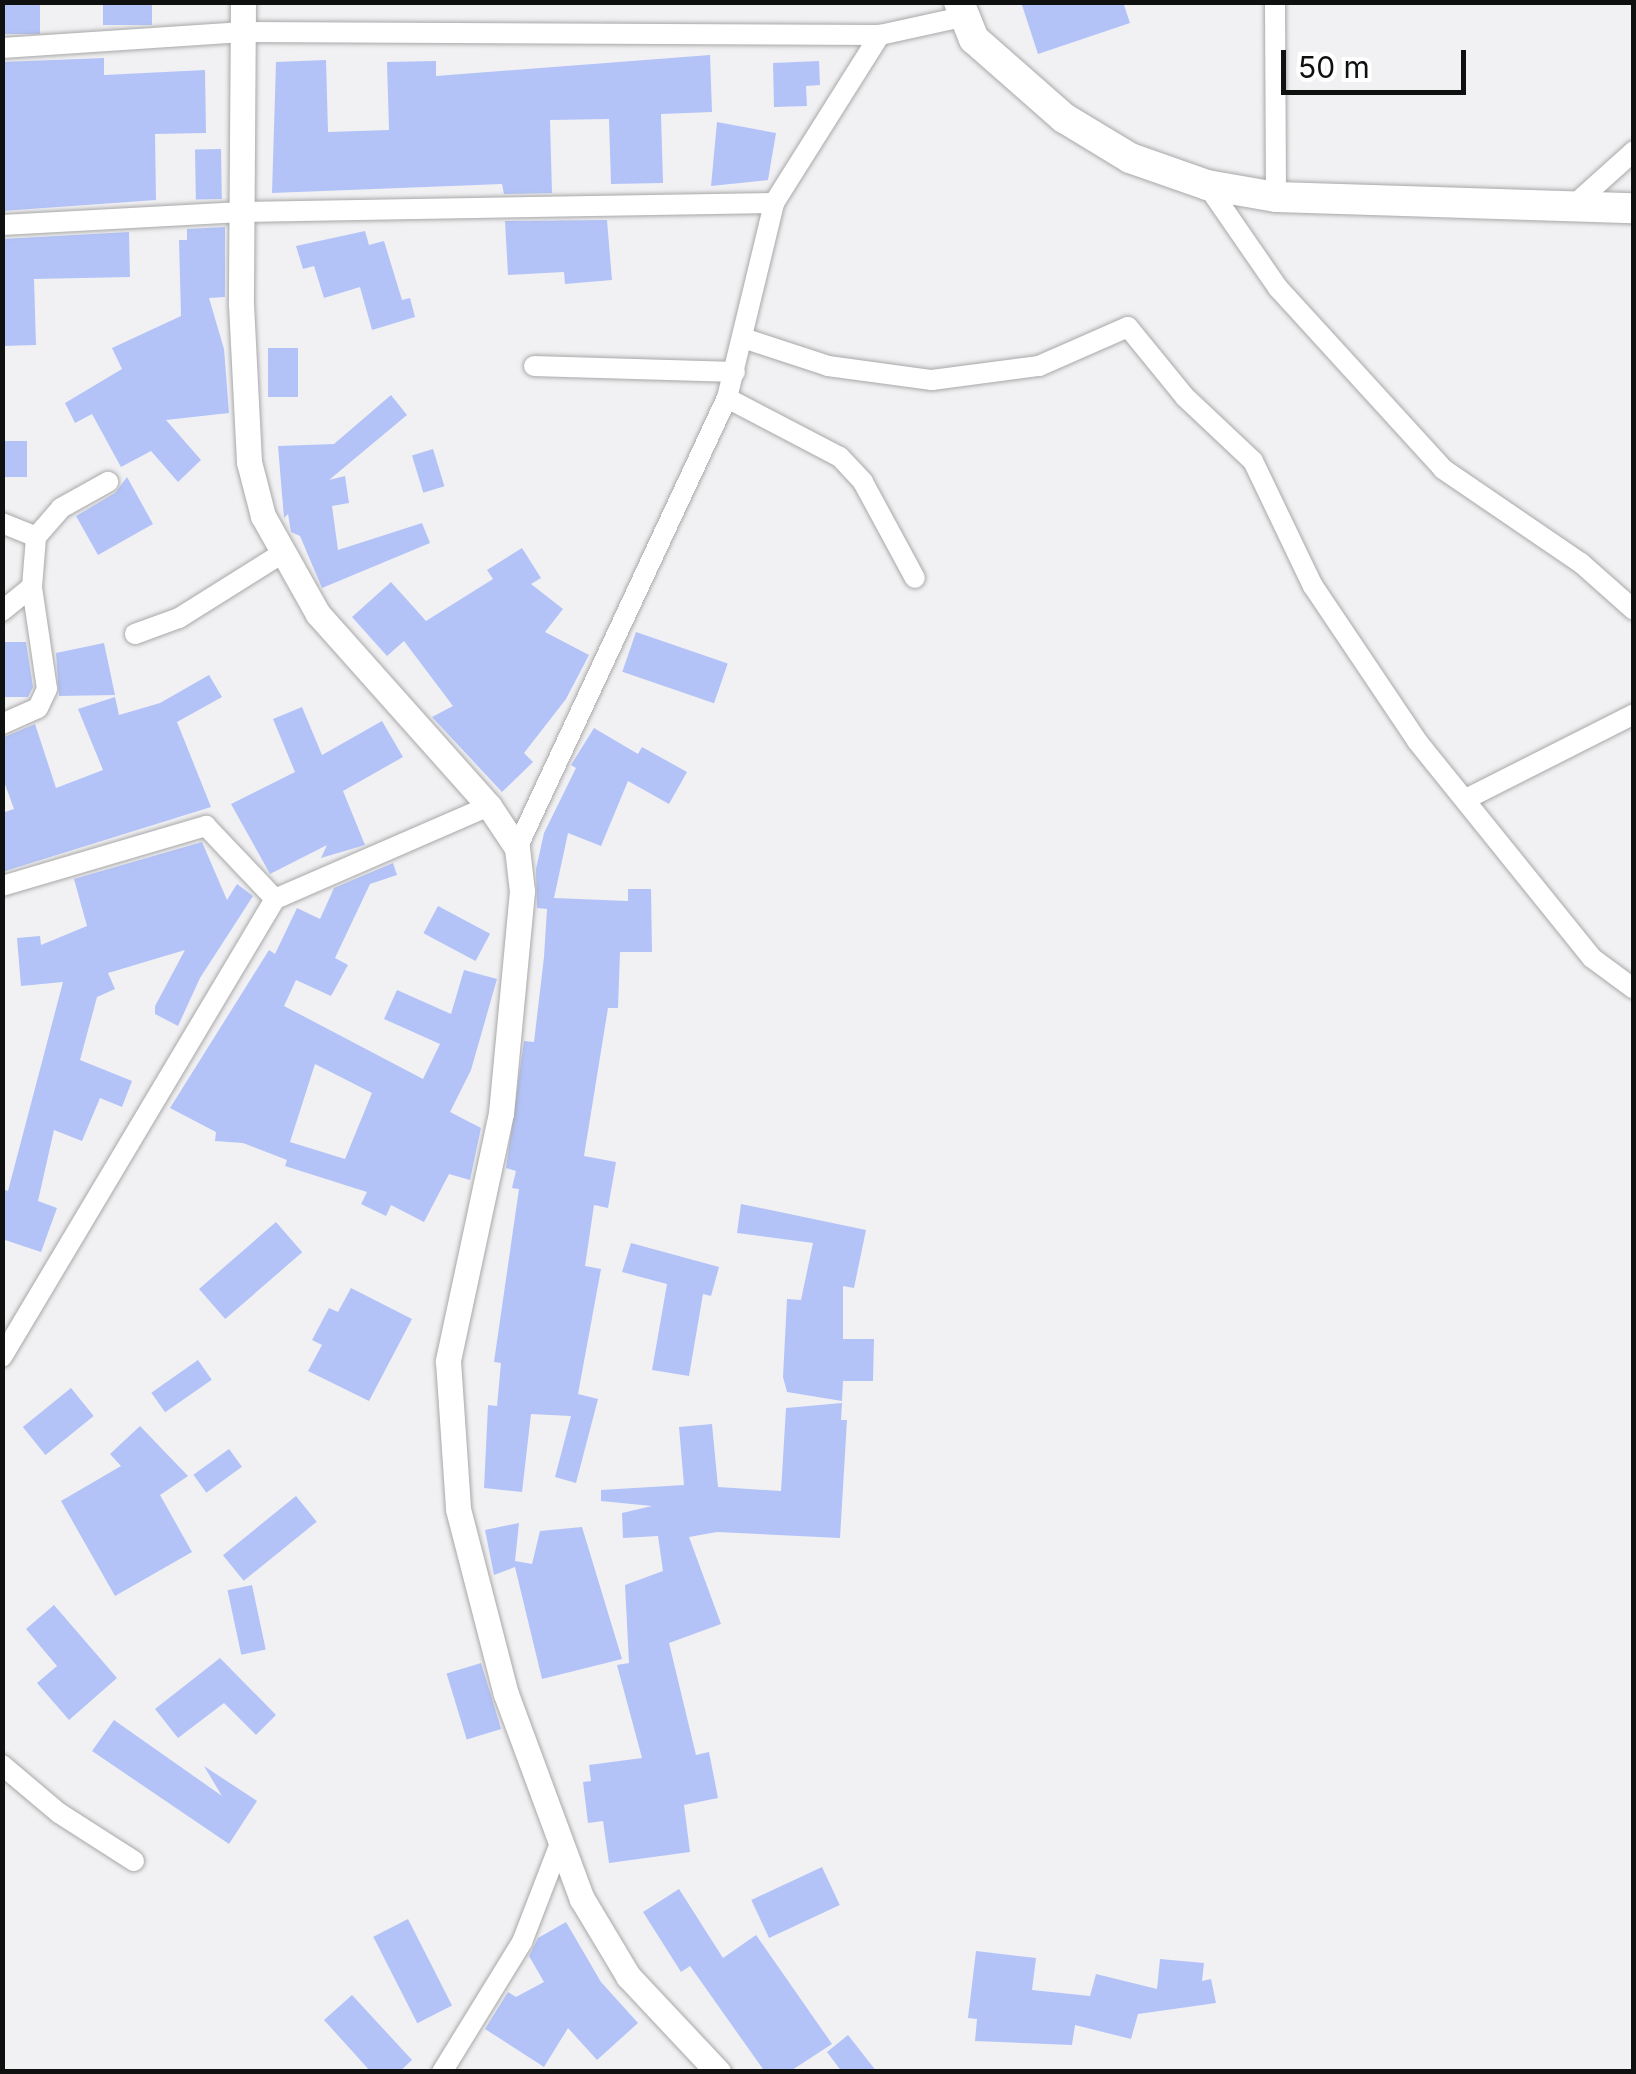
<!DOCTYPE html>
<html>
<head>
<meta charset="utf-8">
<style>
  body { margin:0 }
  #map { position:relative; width:1636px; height:2074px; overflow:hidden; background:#f1f1f3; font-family:Inter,sans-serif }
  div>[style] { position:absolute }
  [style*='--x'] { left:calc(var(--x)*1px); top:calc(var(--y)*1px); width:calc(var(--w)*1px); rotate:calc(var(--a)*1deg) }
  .building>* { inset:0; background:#b3c3f8; transform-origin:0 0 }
  .roads { filter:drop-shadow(0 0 2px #a8a8a9) drop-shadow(0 0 2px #a8a8a9) }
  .minor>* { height:20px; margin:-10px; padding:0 10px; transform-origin:10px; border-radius:10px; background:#fff }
  .tertiary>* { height:25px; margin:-12.5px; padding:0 12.5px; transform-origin:12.5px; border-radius:12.5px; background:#fff }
  .secondary>* { height:30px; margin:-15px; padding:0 15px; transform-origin:15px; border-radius:15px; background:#fff }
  span { translate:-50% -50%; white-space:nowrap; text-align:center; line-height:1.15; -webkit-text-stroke:10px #fff; paint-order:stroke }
  .frame { position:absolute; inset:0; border:5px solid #0f1010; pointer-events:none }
  .scale { position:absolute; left:1281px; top:50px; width:185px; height:45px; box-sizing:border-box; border:5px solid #0f1010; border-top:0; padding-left:12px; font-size:30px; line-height:35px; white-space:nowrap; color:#0f1010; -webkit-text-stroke:8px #fff; paint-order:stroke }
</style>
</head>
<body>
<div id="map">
  <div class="building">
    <div style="left:2px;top:2px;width:38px;height:32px"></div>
    <div style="left:103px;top:2px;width:49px;height:23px"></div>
    <div style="clip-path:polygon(1021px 2px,1123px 2px,1130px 23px,1038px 54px)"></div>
    <div style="clip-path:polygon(710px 55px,712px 112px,661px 114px,663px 183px,611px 184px,609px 119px,550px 120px,552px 193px,504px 194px,502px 184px,272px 193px,276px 62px,326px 60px,328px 132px,389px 130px,387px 62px,436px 61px,436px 76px)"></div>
    <div style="clip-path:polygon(104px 58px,104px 75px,205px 70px,206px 133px,155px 134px,156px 200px,2px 211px,2px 62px)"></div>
    <div style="clip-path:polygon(819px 61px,820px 85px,806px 86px,807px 106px,774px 107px,773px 63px)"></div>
    <div style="clip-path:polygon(717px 122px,776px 133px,768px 180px,711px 186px)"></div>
    <div style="left:221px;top:149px;width:50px;height:26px;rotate:89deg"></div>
    <div style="clip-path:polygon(607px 220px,612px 280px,565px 284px,564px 272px,508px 275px,505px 221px)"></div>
    <div style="clip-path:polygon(225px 227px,225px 297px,209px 298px,224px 349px,229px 413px,166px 420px,201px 460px,178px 482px,151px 451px,121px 467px,92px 414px,75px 423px,65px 403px,122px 369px,112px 348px,181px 316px,179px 240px,187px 240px,187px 229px)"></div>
    <div style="clip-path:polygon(365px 231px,369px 245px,384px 241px,402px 300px,410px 298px,415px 317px,372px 330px,360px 287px,324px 298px,314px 266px,303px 269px,296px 246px)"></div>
    <div style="clip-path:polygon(129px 232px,130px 277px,34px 279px,36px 345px,2px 346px,2px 239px)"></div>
    <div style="left:268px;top:348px;width:30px;height:49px"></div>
    <div style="clip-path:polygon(391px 395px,407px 415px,329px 480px,345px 476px,349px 503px,332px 506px,338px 550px,422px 523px,430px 543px,322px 588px,300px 536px,291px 532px,288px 514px,284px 518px,278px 446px,334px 444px)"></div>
    <div style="left:2px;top:441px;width:25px;height:36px"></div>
    <div style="left:433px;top:449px;width:39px;height:22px;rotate:73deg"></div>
    <div style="clip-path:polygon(127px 477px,153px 524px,98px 555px,76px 516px,115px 493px)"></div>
    <div style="clip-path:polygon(522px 548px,541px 578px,531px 584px,563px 609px,545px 632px,589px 655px,566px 699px,524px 753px,533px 762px,502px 792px,432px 717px,453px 706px,404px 641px,387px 656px,352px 617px,391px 582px,426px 621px,493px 579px,487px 570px)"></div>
    <div style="left:636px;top:632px;width:97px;height:42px;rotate:19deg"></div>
    <div style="clip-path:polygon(2px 642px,26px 642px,33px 687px,28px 697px,2px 697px)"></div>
    <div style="clip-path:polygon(104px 643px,115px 695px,59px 696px,56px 653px)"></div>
    <div style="clip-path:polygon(209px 675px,222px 697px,177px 722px,211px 807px,2px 872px,2px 813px,14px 809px,2px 776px,2px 738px,35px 724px,56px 788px,103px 770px,78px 709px,115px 697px,119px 715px,160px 703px)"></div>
    <div style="clip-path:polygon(302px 707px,322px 755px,382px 721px,403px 757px,343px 791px,365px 845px,321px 858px,327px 845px,270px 874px,231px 804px,295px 772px,273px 719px)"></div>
    <div style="clip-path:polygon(594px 728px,638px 754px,642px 747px,687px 772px,669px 804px,628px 781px,601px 846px,568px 833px,554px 898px,628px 901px,628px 889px,651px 889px,652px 952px,620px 952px,618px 1008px,608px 1008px,584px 1156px,616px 1162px,608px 1208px,594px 1205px,585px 1266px,601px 1269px,578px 1394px,598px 1399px,576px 1483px,555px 1477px,571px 1416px,531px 1414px,522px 1492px,484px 1488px,488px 1405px,497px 1406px,501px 1363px,494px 1362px,519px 1189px,512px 1188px,516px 1171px,506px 1168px,524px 1041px,534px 1042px,544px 957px,547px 909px,537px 908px,536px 869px,544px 833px,576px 768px,571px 765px)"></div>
    <div style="clip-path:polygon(202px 842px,227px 900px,237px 884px,253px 896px,200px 978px,178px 1026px,155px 1014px,155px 1006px,185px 950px,108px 973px,115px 989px,97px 997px,80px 1060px,132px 1081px,122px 1107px,100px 1098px,82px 1141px,54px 1130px,38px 1201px,57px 1208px,41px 1252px,2px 1239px,2px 1189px,8px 1191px,63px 982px,21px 986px,17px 938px,40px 936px,41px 945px,87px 926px,74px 879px)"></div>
    <div style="clip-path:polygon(evenodd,393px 863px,397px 875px,370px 884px,335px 958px,348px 965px,331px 996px,296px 980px,284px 1006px,423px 1079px,440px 1044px,384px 1019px,397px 990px,451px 1014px,464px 970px,497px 979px,471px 1070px,450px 1112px,481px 1128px,470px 1180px,449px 1174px,424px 1222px,391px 1205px,386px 1216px,361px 1204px,367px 1192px,285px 1166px,287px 1160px,243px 1143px,215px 1141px,216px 1132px,170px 1108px,269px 950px,275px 954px,297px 908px,320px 919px,334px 888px,393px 863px,315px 1064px,372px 1093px,345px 1159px,290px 1142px,315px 1064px)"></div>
    <div style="left:438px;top:906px;width:59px;height:31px;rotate:28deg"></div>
    <div style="clip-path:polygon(741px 1204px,866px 1230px,854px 1288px,843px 1286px,843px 1339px,874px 1339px,873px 1381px,843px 1381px,842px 1401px,787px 1392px,783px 1377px,787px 1299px,801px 1300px,813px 1243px,737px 1233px)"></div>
    <div style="left:276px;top:1222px;width:40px;height:102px;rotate:49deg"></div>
    <div style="clip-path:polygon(631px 1243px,719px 1267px,711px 1296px,703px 1294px,689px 1376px,652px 1370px,667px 1284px,622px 1272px)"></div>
    <div style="clip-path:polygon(351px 1288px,412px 1319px,369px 1401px,308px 1371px,322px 1345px,312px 1340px,329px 1308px,338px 1312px)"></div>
    <div style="left:198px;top:1360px;width:24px;height:57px;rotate:55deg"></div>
    <div style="left:71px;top:1388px;width:36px;height:62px;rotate:51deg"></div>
    <div style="clip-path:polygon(842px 1403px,841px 1420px,847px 1420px,840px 1538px,717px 1532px,689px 1537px,721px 1624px,669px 1643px,696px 1755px,709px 1752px,718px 1798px,684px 1805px,690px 1852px,609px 1863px,603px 1821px,588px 1823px,583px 1782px,591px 1781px,589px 1765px,642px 1758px,617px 1665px,629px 1663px,625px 1585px,663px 1571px,658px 1536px,623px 1538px,622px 1513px,652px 1506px,601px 1501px,601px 1490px,684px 1485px,679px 1427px,712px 1424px,718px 1487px,781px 1491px,786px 1408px)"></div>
    <div style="clip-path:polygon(140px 1426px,188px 1476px,160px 1495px,192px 1552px,115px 1596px,61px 1501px,121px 1466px,110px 1454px)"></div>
    <div style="left:229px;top:1449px;width:22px;height:44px;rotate:54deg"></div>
    <div style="left:296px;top:1496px;width:33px;height:94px;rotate:51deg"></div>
    <div style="clip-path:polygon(519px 1523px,515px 1561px,532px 1564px,540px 1531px,582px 1527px,622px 1659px,542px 1679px,515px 1567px,494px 1575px,485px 1530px)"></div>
    <div style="left:252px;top:1585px;width:66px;height:25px;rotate:78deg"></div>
    <div style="clip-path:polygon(54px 1605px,117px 1678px,69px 1720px,37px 1683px,57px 1666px,26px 1629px)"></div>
    <div style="clip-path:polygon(220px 1658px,276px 1715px,256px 1735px,224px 1703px,178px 1738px,155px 1709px)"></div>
    <div style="left:481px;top:1663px;width:69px;height:36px;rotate:73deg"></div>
    <div style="clip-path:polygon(114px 1720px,222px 1796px,204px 1766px,257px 1801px,229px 1844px,92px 1751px)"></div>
    <div style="left:822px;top:1867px;width:42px;height:78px;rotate:65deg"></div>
    <div style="clip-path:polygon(679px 1889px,723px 1958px,756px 1935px,832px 2044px,789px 2072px,765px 2072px,690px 1966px,681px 1972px,643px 1912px)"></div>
    <div style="left:408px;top:1919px;width:97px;height:39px;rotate:63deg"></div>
    <div style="clip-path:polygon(566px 1922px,601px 1982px,638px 2023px,597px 2060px,568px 2028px,544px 2067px,485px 2029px,508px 1992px,516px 1997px,544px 1982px,529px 1956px,538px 1938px)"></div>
    <div style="clip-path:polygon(976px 1951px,1036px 1958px,1032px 1990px,1090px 1996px,1096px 1974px,1157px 1989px,1160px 1959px,1204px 1963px,1202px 1981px,1211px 1979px,1216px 2003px,1138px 2014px,1131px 2039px,1075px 2025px,1072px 2045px,975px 2041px,977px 2019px,968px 2018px)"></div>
    <div style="clip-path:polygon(352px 1995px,412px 2060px,399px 2072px,371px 2072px,324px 2020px)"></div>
    <div style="clip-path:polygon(848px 2035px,877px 2072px,842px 2072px,827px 2052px)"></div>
  </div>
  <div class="roads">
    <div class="minor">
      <div style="--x:1275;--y:2;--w:195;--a:89.7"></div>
      <div style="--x:2;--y:48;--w:242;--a:-3.8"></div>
      <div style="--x:243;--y:32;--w:637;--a:0.27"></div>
      <div style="--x:880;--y:35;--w:84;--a:-12.4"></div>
      <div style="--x:1207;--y:185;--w:125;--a:55.4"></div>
      <div style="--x:1278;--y:288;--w:245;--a:47.6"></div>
      <div style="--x:1443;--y:469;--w:167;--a:34.3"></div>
      <div style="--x:1581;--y:563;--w:71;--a:41.6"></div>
      <div style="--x:1574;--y:205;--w:81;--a:-42"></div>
      <div style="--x:2;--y:225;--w:240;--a:-3.1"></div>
      <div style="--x:242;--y:212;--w:532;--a:-0.97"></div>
      <div style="--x:746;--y:339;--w:86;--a:18.2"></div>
      <div style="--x:828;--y:366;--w:105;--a:7.7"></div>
      <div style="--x:932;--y:380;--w:108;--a:-7.5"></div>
      <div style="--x:1039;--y:366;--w:97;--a:-23.7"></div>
      <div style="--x:1128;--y:327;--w:90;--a:50.8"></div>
      <div style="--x:1185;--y:397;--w:93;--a:43.3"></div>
      <div style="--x:1253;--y:461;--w:139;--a:64.4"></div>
      <div style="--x:1313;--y:586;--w:187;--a:56.1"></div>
      <div style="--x:1417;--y:741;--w:279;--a:51.1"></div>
      <div style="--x:1592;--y:958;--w:52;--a:36.4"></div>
      <div style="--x:534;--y:366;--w:201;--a:1.7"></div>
      <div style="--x:727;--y:398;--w:127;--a:27.6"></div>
      <div style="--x:840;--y:457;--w:34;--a:47"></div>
      <div style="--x:863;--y:482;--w:109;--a:61.6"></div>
      <div style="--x:2;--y:523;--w:37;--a:22"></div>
      <div style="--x:36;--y:537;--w:38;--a:-49"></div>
      <div style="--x:61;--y:508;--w:54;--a:-29"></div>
      <div style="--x:2;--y:611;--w:38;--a:-39"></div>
      <div style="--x:32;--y:587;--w:50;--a:-85.4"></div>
      <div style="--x:135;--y:634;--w:47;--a:-20"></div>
      <div style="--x:179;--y:618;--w:120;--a:-32.1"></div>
      <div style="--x:2;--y:724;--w:39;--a:-24"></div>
      <div style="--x:38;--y:708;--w:21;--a:-65"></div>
      <div style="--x:47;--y:689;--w:103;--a:-98.4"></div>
      <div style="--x:1468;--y:798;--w:186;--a:-26.8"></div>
      <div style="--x:517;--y:848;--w:497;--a:-65"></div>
      <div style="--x:727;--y:398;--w:201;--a:-76.4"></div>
      <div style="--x:774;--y:203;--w:199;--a:-57.8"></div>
      <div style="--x:2;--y:886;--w:213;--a:-16.4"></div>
      <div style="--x:206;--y:826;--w:100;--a:46.6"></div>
      <div style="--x:2;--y:1357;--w:533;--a:-59.2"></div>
      <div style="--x:275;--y:899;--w:233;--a:-23.5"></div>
      <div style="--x:2;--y:1765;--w:75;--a:40.1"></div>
      <div style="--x:59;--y:1813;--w:89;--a:32.6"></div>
      <div style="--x:442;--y:2072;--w:153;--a:-58.4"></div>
      <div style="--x:522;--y:1942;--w:103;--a:-68.9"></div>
    </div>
    <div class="tertiary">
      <div style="--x:243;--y:2;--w:302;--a:90.4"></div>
      <div style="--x:241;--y:304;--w:158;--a:87.1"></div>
      <div style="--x:249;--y:462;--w:56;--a:75.5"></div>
      <div style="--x:263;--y:516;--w:112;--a:60.7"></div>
      <div style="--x:318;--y:614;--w:257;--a:48.3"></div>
      <div style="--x:489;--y:806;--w:50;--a:56.3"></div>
      <div style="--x:517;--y:848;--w:43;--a:83.4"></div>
      <div style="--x:522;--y:891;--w:223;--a:95.4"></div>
      <div style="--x:501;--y:1113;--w:254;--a:102.1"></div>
      <div style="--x:448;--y:1361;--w:148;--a:86.1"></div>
      <div style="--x:458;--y:1509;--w:191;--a:75.5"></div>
      <div style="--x:506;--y:1694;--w:219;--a:69.7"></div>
      <div style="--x:582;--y:1899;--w:90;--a:59.1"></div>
      <div style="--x:628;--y:1976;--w:132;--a:46.8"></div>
    </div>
    <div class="secondary">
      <div style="--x:959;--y:2;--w:40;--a:68"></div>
      <div style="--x:974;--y:39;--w:120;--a:41.3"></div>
      <div style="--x:1064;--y:118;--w:77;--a:31.2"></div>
      <div style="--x:1130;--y:158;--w:82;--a:19.3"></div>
      <div style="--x:1207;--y:185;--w:70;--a:9.9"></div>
      <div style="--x:1276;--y:197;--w:358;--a:1.8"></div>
    </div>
  </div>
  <div class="frame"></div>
  <div class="scale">50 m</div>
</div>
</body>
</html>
